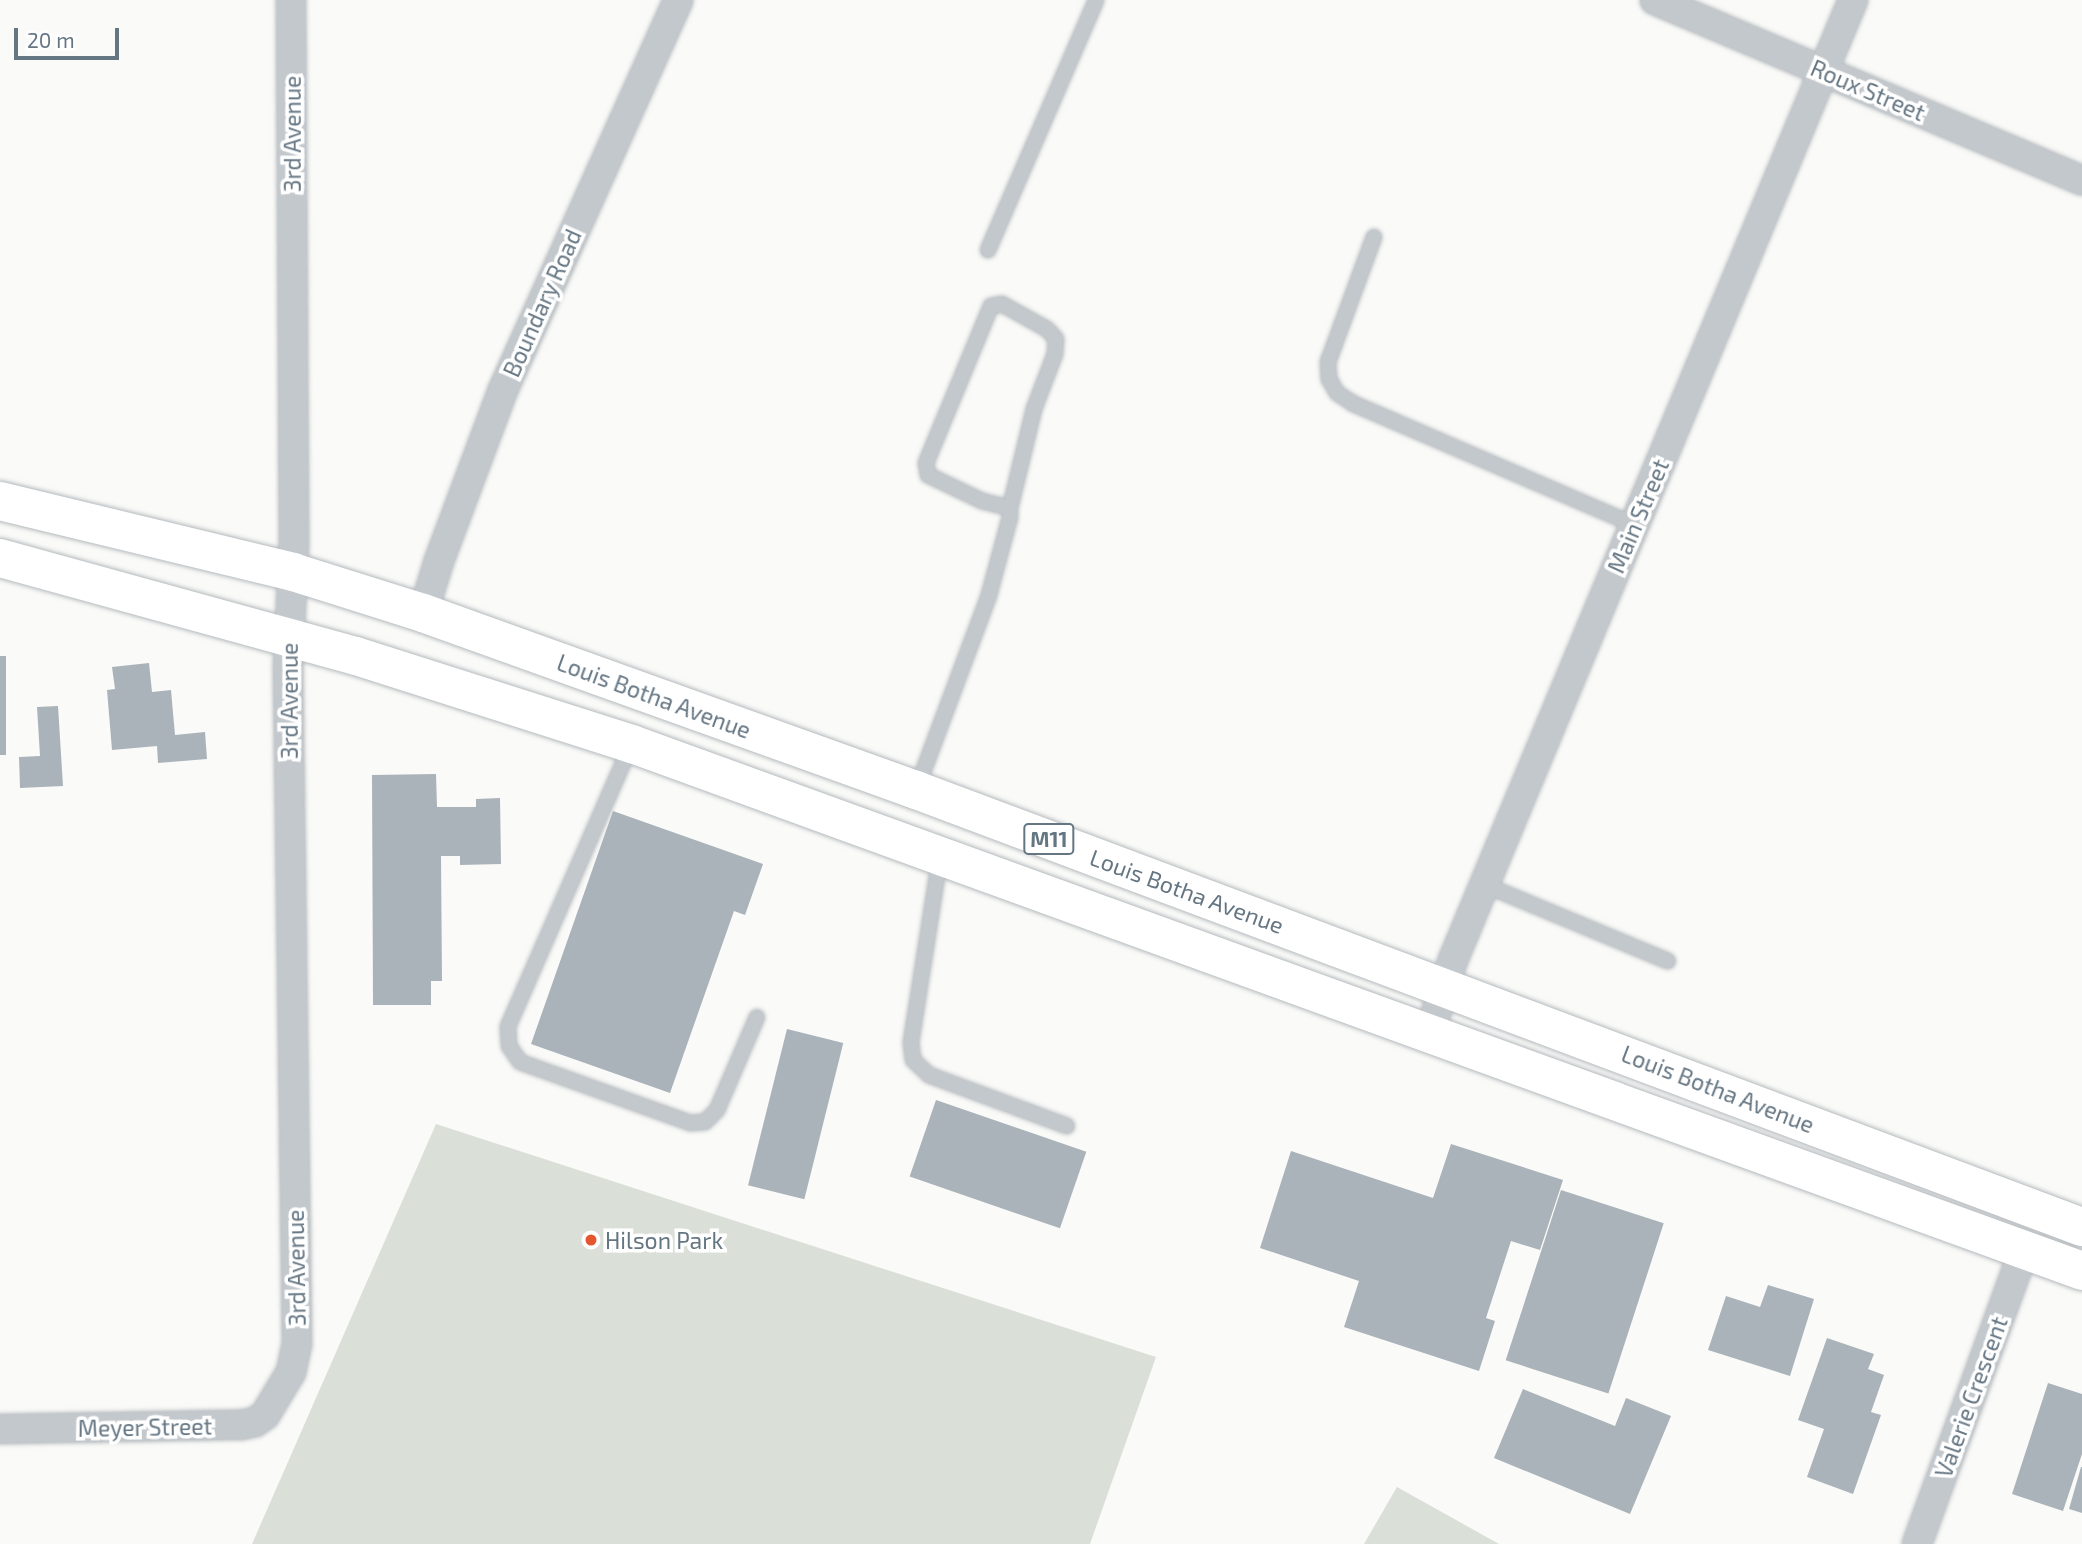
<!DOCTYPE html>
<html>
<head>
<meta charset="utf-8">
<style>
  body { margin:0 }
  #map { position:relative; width:2082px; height:1544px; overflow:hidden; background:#fafaf8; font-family:"Exo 2",sans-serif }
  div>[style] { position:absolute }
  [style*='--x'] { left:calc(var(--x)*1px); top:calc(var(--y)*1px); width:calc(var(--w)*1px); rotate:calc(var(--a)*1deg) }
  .green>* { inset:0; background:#dadfd7 }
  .building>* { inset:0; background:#aab3b9; transform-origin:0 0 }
  .roads { filter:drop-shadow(0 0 2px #b5babe) drop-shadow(0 0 2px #b5babe) }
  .service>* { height:14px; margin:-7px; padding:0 7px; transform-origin:7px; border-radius:7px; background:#c3c8cc }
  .minor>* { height:28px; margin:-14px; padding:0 14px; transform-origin:14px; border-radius:14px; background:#c3c8cc }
  .primary>* { height:38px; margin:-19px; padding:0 19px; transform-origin:19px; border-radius:19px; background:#fff }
  .dots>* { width:19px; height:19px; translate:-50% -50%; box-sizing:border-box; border:4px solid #fff; border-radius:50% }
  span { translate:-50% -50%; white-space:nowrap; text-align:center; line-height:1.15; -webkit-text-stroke:7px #fff; paint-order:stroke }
  .shield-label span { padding:2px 5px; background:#fff; border:2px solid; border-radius:5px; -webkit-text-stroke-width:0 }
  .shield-label { font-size:21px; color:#657683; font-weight:700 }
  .street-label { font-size:23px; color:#657683 }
  .poi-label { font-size:23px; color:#657683 }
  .left { translate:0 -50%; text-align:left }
  .scale { position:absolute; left:14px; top:28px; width:105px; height:32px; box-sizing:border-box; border:4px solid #657683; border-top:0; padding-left:9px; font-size:21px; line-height:24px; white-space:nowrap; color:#657683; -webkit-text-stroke:5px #fff; paint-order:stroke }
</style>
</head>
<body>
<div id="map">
  <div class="green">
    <div style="clip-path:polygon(436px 1124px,1156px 1357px,1090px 1544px,252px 1544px)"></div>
    <div style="clip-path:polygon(1397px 1487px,1499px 1544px,1364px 1544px)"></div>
  </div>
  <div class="building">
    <div style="left:0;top:656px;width:6px;height:99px"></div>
    <div style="clip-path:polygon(149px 663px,152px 692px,171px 690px,175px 735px,205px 732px,207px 759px,158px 763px,157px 746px,112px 750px,107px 690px,115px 689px,112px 667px)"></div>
    <div style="clip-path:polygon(58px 706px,63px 786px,20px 788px,19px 757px,40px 756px,37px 707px)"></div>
    <div style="clip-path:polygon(436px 774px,437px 807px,476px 807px,476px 799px,500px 798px,501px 864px,460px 865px,460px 856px,441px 856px,442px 981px,431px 981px,431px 1005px,373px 1005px,372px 775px)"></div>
    <div style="clip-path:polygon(613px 811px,763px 864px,745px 915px,734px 911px,670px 1093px,531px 1044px)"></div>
    <div style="left:787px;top:1029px;width:58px;height:161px;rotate:14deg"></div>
    <div style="left:936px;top:1100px;width:159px;height:81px;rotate:19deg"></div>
    <div style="clip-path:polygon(1451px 1144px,1563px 1180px,1540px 1250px,1511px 1241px,1486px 1318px,1495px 1321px,1479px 1371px,1344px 1327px,1359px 1281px,1260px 1248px,1291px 1151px,1433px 1198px)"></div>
    <div style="left:1561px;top:1190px;width:108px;height:179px;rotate:18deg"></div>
    <div style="clip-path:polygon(1768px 1285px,1814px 1299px,1790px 1376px,1708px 1350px,1726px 1296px,1760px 1307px)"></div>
    <div style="clip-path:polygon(1827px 1338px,1874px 1354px,1868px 1369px,1884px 1375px,1871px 1412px,1881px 1415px,1853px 1494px,1807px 1477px,1824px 1429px,1798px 1420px)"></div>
    <div style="clip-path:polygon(2048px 1383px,2082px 1394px,2082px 1454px,2063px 1511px,2012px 1494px)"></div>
    <div style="clip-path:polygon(1523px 1389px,1615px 1426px,1626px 1398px,1671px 1416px,1630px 1514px,1494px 1458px)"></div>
    <div style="clip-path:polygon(2081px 1467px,2082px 1467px,2082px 1513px,2069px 1509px)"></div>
  </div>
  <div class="roads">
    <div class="service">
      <div style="--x:1374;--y:237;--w:133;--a:110.2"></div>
      <div style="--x:1328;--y:362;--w:17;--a:87"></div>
      <div style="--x:1329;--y:379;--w:16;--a:60"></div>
      <div style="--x:1337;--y:393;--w:20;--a:33"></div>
      <div style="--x:1354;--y:404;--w:306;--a:23.3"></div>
      <div style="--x:988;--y:250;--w:272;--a:-66.6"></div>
      <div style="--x:631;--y:745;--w:308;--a:113.6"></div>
      <div style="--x:508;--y:1027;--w:19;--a:87"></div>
      <div style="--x:509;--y:1046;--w:19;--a:55"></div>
      <div style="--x:520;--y:1062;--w:181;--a:19.7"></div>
      <div style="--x:690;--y:1123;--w:15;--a:-4"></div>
      <div style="--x:705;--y:1122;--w:17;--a:-45"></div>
      <div style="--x:717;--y:1110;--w:101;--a:-66.7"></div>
      <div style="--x:917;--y:788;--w:206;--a:-69.5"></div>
      <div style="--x:989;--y:595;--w:81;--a:-74.9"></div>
      <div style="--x:1010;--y:517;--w:9;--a:-90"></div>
      <div style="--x:1010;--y:508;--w:29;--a:-166"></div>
      <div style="--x:982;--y:501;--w:60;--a:-154.3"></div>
      <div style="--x:928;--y:475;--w:12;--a:-99"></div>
      <div style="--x:926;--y:463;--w:170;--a:-67.5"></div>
      <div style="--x:991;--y:306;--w:11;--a:-10"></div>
      <div style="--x:1002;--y:304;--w:51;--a:29.1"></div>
      <div style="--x:1047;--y:329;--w:13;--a:48"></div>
      <div style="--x:1056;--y:339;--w:15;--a:94"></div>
      <div style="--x:1055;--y:354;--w:59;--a:110.9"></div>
      <div style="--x:1034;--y:409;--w:102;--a:103.6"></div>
      <div style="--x:940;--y:857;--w:188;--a:98.9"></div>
      <div style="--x:911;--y:1043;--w:17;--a:83"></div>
      <div style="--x:913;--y:1060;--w:22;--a:43"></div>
      <div style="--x:929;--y:1075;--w:147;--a:20.3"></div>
      <div style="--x:1485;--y:885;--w:198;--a:22.6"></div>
    </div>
    <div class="minor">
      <div style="--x:1655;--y:0;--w:463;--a:22.9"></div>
      <div style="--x:423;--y:613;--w:54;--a:-72.9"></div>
      <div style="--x:439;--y:561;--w:183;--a:-69.5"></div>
      <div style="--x:503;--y:390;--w:427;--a:-65.8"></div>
      <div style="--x:1429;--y:1035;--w:79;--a:-72.3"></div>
      <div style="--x:1453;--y:960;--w:1040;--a:-67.38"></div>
      <div style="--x:0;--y:1429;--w:241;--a:-1"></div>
      <div style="--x:241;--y:1425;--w:14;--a:-12"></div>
      <div style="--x:255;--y:1422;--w:12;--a:-35"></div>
      <div style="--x:265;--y:1415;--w:50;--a:-58.8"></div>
      <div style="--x:291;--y:1372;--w:29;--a:-78"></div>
      <div style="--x:297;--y:1344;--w:677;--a:-90.76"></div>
      <div style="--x:288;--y:667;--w:124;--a:-87.2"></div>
      <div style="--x:294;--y:543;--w:543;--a:-90.32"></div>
      <div style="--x:1917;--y:1544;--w:313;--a:-70"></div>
    </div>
    <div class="primary">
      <div style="--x:0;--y:501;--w:301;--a:13.6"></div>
      <div style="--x:293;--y:572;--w:136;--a:17.5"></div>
      <div style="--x:423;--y:613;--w:524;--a:19.75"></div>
      <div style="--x:916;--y:790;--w:1245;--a:20.55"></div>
      <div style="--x:0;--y:558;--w:369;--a:15.4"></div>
      <div style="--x:356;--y:656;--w:290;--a:17.7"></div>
      <div style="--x:632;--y:744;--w:1543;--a:19.97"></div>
    </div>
  </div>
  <div class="dots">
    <div style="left:591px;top:1240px;background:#e4572e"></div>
  </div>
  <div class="shield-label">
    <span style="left:1049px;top:839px">M11</span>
  </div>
  <div class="street-label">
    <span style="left:1868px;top:90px;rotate:23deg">Roux Street</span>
    <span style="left:292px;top:134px;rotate:-90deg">3rd Avenue</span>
    <span style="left:542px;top:303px;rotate:-66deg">Boundary Road</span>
    <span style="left:1638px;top:516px;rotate:-67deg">Main Street</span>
    <span style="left:654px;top:696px;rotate:20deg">Louis Botha Avenue</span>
    <span style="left:289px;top:701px;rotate:-90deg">3rd Avenue</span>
    <span style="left:1187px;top:891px;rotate:20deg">Louis Botha Avenue</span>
    <span style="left:1718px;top:1089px;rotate:21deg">Louis Botha Avenue</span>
    <span style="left:296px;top:1268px;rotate:-91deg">3rd Avenue</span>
    <span style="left:1971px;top:1397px;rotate:-70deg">Valerie Crescent</span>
    <span style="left:145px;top:1427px;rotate:-1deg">Meyer Street</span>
  </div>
  <div class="poi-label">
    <span class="left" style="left:605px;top:1240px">Hilson Park</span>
  </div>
  <div class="scale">20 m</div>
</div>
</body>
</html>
